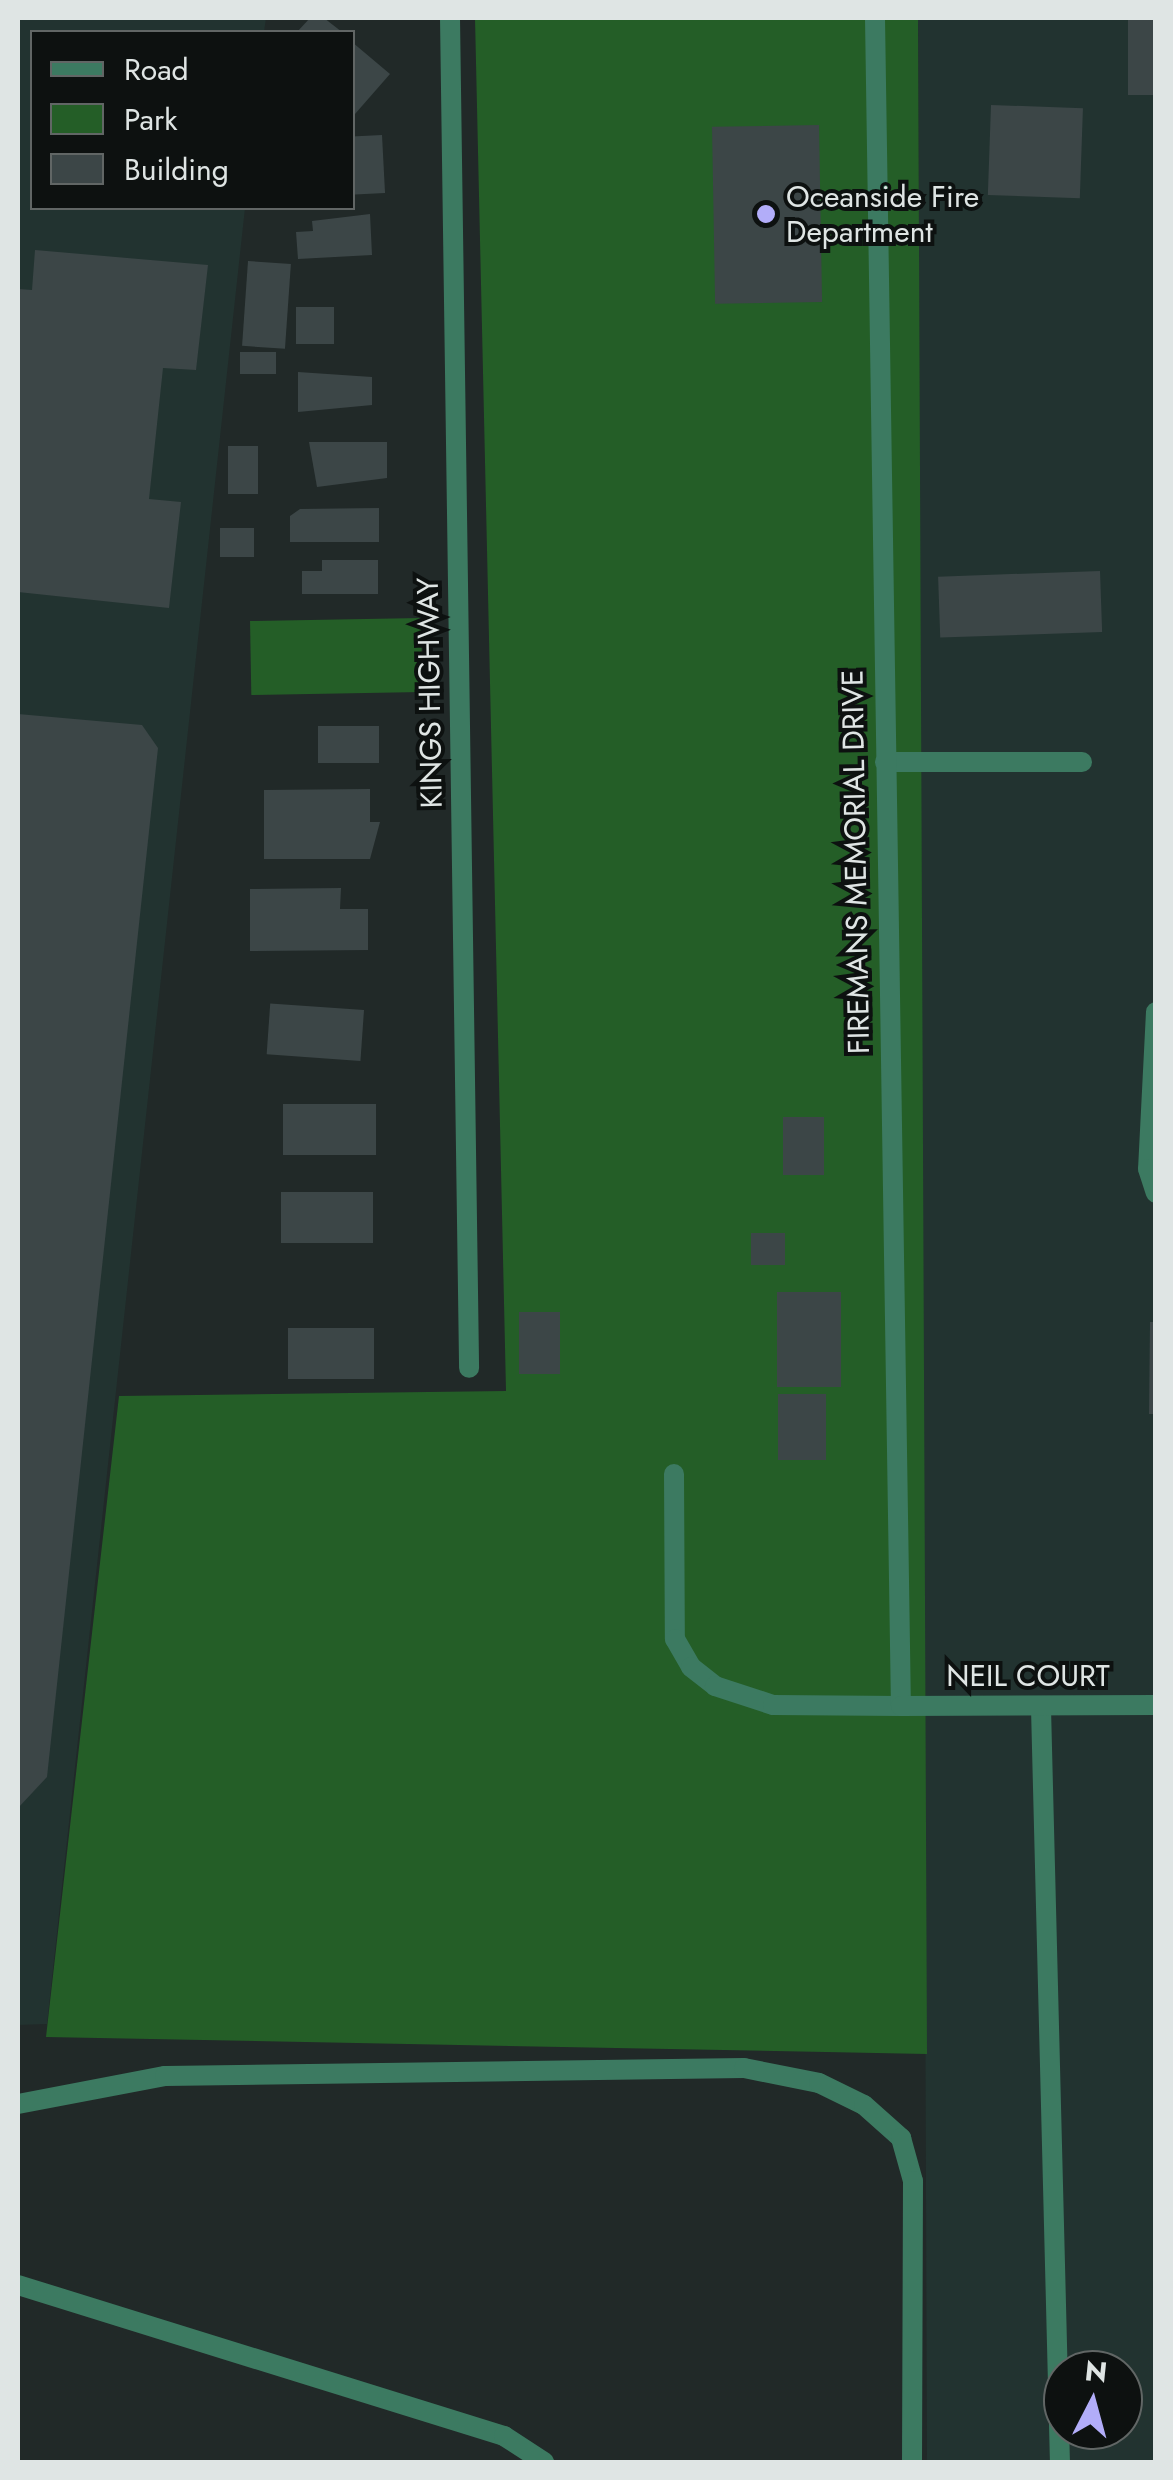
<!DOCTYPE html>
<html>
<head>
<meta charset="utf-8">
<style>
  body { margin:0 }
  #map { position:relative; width:1173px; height:2480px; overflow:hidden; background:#212928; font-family:Jost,sans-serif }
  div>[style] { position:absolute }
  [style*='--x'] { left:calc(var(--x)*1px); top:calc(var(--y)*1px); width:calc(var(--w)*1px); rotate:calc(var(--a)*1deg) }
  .built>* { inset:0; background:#223330 }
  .green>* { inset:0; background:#245e27; transform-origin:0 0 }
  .building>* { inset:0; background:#3c4647; transform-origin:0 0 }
  .lane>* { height:20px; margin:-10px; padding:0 10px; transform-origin:10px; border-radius:10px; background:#3c7a61 }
  .street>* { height:20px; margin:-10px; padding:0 10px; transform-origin:10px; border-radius:10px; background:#3c7a61 }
  .dots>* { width:28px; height:28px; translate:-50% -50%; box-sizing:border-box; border:5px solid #0d1110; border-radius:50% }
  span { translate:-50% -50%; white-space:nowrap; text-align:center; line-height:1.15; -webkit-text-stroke:8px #0d1110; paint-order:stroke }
  .poi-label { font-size:30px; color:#dfe5e4 }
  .left { translate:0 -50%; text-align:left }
  .street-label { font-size:30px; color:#dfe5e4 }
  .frame { position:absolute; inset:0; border:20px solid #dfe5e4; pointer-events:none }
  .legend { position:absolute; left:30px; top:30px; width:325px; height:180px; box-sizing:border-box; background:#0d1110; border:2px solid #616665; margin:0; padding:12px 18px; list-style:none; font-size:30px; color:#dfe5e4 }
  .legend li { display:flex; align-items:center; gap:20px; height:50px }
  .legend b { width:50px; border:2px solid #616665 }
  .north { position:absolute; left:1043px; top:2350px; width:100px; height:100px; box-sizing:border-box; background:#0d1110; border:2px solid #616665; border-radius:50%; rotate:6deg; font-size:28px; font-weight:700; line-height:40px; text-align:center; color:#dfe5e4 }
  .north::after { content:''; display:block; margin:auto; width:35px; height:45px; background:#b2adf9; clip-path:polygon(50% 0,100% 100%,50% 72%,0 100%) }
</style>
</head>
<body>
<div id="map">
  <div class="built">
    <div style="clip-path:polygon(18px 18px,266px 18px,264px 32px,32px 32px,32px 208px,245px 208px,47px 2024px,18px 2025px)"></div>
    <div style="clip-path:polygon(evenodd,918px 18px,1155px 18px,1155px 2462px,927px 2462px,918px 18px,1063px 2370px,1123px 2370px,1123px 2430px,1063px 2430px,1063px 2370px)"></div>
  </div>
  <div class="green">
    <div style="clip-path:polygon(475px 18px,918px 18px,927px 2054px,46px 2037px,119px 1396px,506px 1391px)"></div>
    <div style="left:421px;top:618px;width:74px;height:171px;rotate:89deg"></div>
  </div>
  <div class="building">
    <div style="clip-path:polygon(310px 18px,324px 18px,342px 32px,297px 32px)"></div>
    <div style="left:1128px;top:18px;width:28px;height:77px"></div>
    <div style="clip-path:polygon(352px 42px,390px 74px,355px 114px,352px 112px)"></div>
    <div style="left:991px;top:105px;width:92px;height:90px;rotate:2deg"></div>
    <div style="left:819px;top:125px;width:177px;height:107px;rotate:89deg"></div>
    <div style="left:382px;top:135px;width:58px;height:30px;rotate:87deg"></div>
    <div style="clip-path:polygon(370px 214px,372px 255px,298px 259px,296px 232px,313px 231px,312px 221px)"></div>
    <div style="clip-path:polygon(35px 250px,208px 265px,196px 370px,163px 368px,149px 499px,181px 502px,169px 608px,18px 592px,18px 289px,32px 290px)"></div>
    <div style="left:248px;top:261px;width:43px;height:85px;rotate:4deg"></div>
    <div style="left:296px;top:307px;width:38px;height:37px"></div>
    <div style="left:240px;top:352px;width:36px;height:22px"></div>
    <div style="clip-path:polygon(298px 372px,372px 377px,372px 405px,298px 412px)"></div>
    <div style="clip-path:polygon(309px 442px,387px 442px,387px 478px,317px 487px)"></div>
    <div style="left:228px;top:446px;width:30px;height:48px"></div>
    <div style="clip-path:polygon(379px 508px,379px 542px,290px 542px,290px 516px,300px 509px)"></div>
    <div style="left:220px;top:528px;width:34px;height:29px"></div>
    <div style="clip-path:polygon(322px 560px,378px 560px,378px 594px,302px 594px,302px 571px,322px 571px)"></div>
    <div style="left:1100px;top:571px;width:61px;height:162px;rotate:88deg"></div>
    <div style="clip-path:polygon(18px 714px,142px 725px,158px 748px,47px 1777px,18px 1808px)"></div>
    <div style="left:318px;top:726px;width:61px;height:37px"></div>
    <div style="clip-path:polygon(370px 789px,370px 822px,380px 822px,370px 859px,264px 859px,264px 790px)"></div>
    <div style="clip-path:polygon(341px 888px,340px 909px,368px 909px,368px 950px,250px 951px,250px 889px)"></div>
    <div style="left:364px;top:1010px;width:51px;height:94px;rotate:94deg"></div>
    <div style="left:376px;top:1104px;width:51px;height:93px;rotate:90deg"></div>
    <div style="left:783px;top:1117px;width:41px;height:58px"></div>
    <div style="left:373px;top:1192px;width:51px;height:92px;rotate:90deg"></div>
    <div style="left:751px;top:1233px;width:34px;height:32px"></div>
    <div style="left:777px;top:1292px;width:64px;height:95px"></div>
    <div style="left:519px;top:1312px;width:41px;height:62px"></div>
    <div style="clip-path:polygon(1150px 1322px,1156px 1322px,1156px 1414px,1149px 1414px)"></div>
    <div style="left:288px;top:1328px;width:86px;height:51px"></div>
    <div style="left:778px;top:1394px;width:48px;height:66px"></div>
  </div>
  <div class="lane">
    <div style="--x:885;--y:762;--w:197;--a:0"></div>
    <div style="--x:1156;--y:1012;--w:157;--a:92.9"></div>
    <div style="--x:1148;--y:1169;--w:25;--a:72"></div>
    <div style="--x:674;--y:1474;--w:165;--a:89.7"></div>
    <div style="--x:675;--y:1639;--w:32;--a:60"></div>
    <div style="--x:691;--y:1667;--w:31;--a:38"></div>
    <div style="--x:715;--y:1686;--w:61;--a:18.1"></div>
    <div style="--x:773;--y:1705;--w:128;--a:0.4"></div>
    <div style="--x:1041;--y:1708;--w:754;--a:88.56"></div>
    <div style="--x:18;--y:2104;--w:150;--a:-10.8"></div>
    <div style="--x:165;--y:2076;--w:579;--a:-0.79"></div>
    <div style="--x:744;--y:2068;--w:76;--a:11.3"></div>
    <div style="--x:819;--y:2083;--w:50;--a:26.1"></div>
    <div style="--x:864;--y:2105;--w:50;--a:41.7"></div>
    <div style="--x:901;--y:2138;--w:45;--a:74.4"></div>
    <div style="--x:913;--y:2181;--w:281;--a:90.2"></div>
    <div style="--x:18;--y:2285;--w:509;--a:17.26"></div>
    <div style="--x:504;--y:2436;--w:48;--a:33"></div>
  </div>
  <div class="street">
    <div style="--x:450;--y:18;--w:1350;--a:89.19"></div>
    <div style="--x:875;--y:18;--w:1688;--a:89.12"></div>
    <div style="--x:901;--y:1706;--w:255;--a:-0.2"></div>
  </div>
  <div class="dots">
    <div style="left:766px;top:214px;background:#b2adf9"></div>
  </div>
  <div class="poi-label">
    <span class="left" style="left:786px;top:214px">Oceanside Fire<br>Department</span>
  </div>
  <div class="street-label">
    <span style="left:430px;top:693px;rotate:-91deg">KINGS HIGHWAY</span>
    <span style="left:856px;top:862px;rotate:-91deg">FIREMANS MEMORIAL DRIVE</span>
    <span style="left:1028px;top:1676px">NEIL COURT</span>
  </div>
  <div class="frame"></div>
  <ul class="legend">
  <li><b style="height:12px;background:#3c7a61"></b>Road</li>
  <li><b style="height:28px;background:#245e27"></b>Park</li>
  <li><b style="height:28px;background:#3c4647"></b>Building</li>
  </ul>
  <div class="north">N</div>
</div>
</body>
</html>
